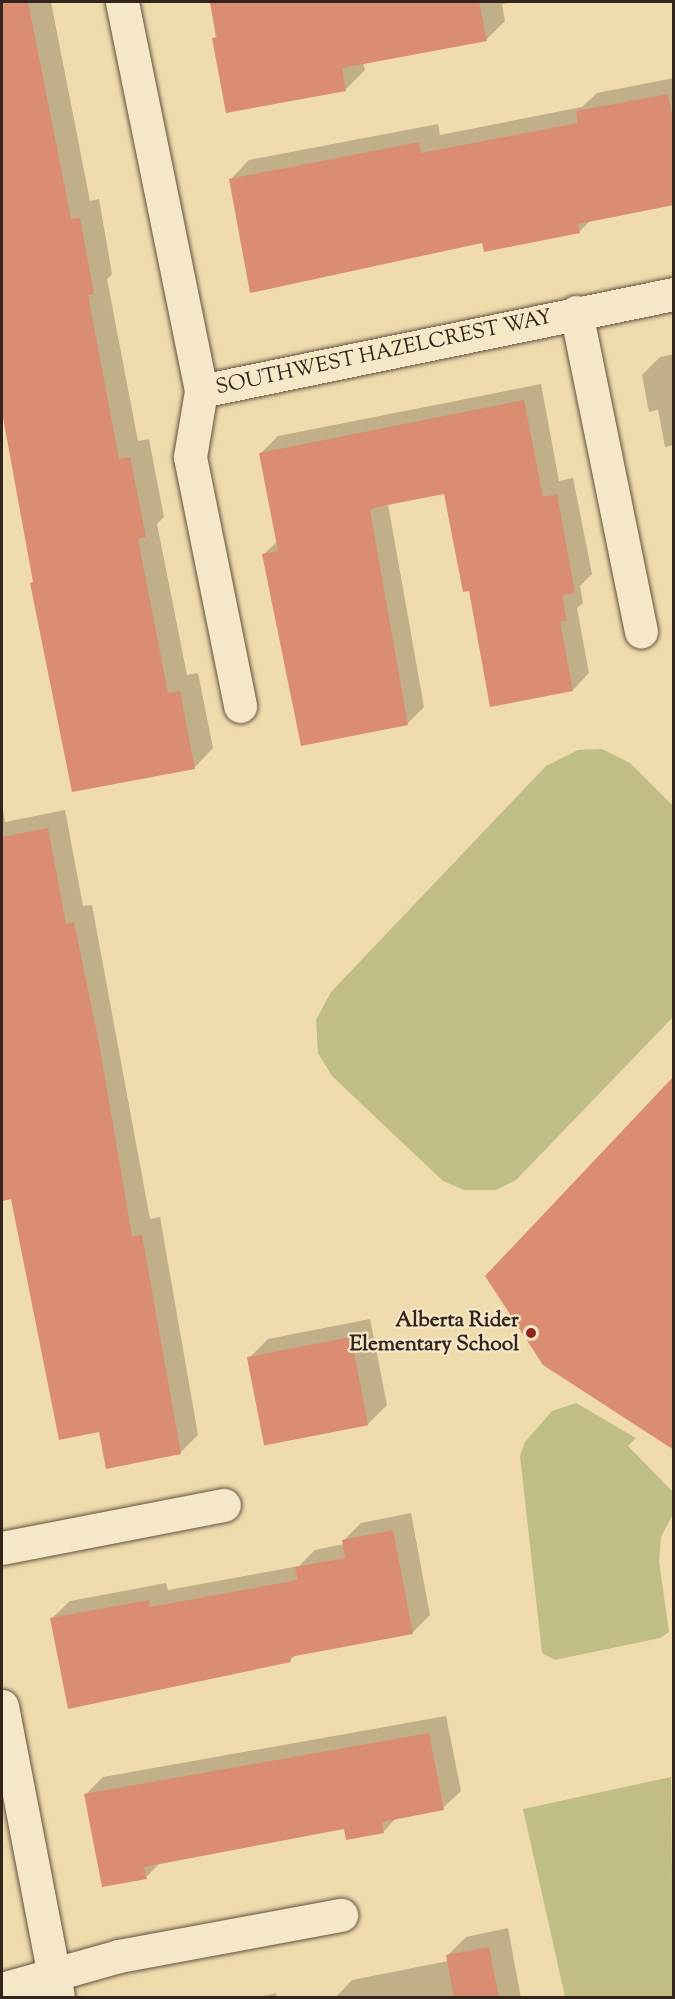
<!DOCTYPE html>
<html>
<head>
<meta charset="utf-8">
<style>
  body { margin:0 }
  #map { position:relative; width:675px; height:1999px; overflow:hidden; background:#f0dbac; font-family:"Sorts Mill Goudy",serif }
  div>[style] { position:absolute }
  [style*='--x'] { left:calc(var(--x)*1px); top:calc(var(--y)*1px); width:calc(var(--w)*1px); rotate:calc(var(--a)*1deg) }
  .green>* { inset:0; background:#c0be85 }
  .shadow>* { inset:0; background:#0003 }
  .building>* { inset:0; background:#db8d72; transform-origin:0 0 }
  .roads { filter:drop-shadow(0 0 2px #625240) drop-shadow(0 0 2px #625240) }
  .minor>* { height:33px; margin:-16.5px; padding:0 16.5px; transform-origin:16.5px; border-radius:16.5px; background:#f5e8c9 }
  .dots>* { width:16px; height:16px; translate:-50% -50%; box-sizing:border-box; border:3px solid #f5e8c9; border-radius:50% }
  span { translate:-50% -50%; white-space:nowrap; text-align:center; line-height:1.15; -webkit-text-stroke:4.5px #f5e8c9; paint-order:stroke }
  .street-label { font-size:21px; color:#33251c }
  .poi-label { font-size:21px; color:#33251c; font-weight:700 }
  .right { translate:-100% -50%; text-align:right }
  .frame { position:absolute; inset:0; border:3px solid #33251c; pointer-events:none }
</style>
</head>
<body>
<div id="map">
  <div class="green">
    <div style="clip-path:polygon(602px 749px,630px 763px,673px 806px,673px 1017px,516px 1180px,496px 1190px,464px 1190px,443px 1181px,332px 1076px,318px 1053px,316px 1020px,331px 992px,546px 766px,578px 750px)"></div>
    <div style="clip-path:polygon(576px 1403px,636px 1438px,628px 1446px,673px 1492px,673px 1514px,661px 1537px,659px 1561px,669px 1632px,660px 1638px,555px 1660px,542px 1653px,520px 1456px,525px 1442px,552px 1411px)"></div>
    <div style="clip-path:polygon(671px 1777px,673px 1997px,565px 1997px,523px 1809px)"></div>
  </div>
  <div class="shadow">
    <div style="clip-path:polygon(2px 2px,51px 2px,90px 201px,99px 199px,112px 274px,107px 279px,138px 441px,149px 439px,164px 517px,157px 524px,187px 675px,198px 673px,213px 748px,194px 768px,73px 790px,2px 407px)"></div>
    <div style="clip-path:polygon(210px 2px,514px 2px,502px 4px,505px 21px,486px 40px,363px 63px,365px 70px,346px 89px,228px 112px)"></div>
    <div style="clip-path:polygon(674px 78px,674px 203px,591px 220px,579px 232px,483px 241px,230px 180px,249px 160px,438px 124px,440px 135px,582px 107px,597px 93px)"></div>
    <div style="clip-path:polygon(674px 354px,674px 445px,665px 447px,658px 410px,649px 412px,642px 375px,660px 357px)"></div>
    <div style="clip-path:polygon(541px 384px,559px 481px,573px 478px,592px 574px,580px 586px,583px 603px,577px 608px,589px 673px,573px 690px,470px 589px,446px 492px,388px 504px,424px 707px,407px 724px,263px 555px,278px 541px,261px 453px,278px 436px)"></div>
    <div style="clip-path:polygon(2px 804px,5px 822px,65px 810px,83px 906px,92px 905px,150px 1219px,160px 1217px,198px 1435px,180px 1453px,100px 1430px,13px 1197px,4px 1199px)"></div>
    <div style="clip-path:polygon(370px 1319px,387px 1405px,368px 1424px,249px 1358px,268px 1339px)"></div>
    <div style="clip-path:polygon(411px 1513px,430px 1615px,412px 1633px,296px 1655px,290px 1660px,52px 1618px,70px 1601px,166px 1583px,168px 1590px,299px 1566px,315px 1550px,344px 1544px,344px 1540px,361px 1523px)"></div>
    <div style="clip-path:polygon(446px 1716px,461px 1791px,443px 1808px,397px 1817px,384px 1831px,346px 1828px,160px 1863px,146px 1877px,86px 1794px,103px 1777px)"></div>
    <div style="clip-path:polygon(508px 1928px,521px 1998px,335px 1998px,352px 1980px,448px 1961px,447px 1956px,466px 1937px)"></div>
    <div style="clip-path:polygon(276px 1993px,277px 1998px,255px 1998px)"></div>
  </div>
  <div class="building">
    <div style="clip-path:polygon(2px 2px,28px 2px,71px 219px,80px 218px,94px 294px,88px 295px,119px 459px,130px 457px,146px 537px,138px 539px,168px 693px,180px 691px,195px 769px,72px 792px,30px 583px,33px 582px,2px 412px)"></div>
    <div style="clip-path:polygon(210px 2px,479px 2px,487px 41px,342px 68px,346px 91px,226px 113px,212px 38px,217px 37px)"></div>
    <div style="clip-path:polygon(668px 94px,674px 124px,674px 205px,578px 224px,580px 233px,484px 252px,482px 243px,250px 293px,229px 179px,419px 142px,421px 153px,578px 123px,576px 111px)"></div>
    <div style="clip-path:polygon(524px 400px,543px 497px,557px 494px,575px 593px,562px 595px,567px 621px,560px 622px,573px 691px,490px 707px,469px 591px,463px 592px,444px 494px,377px 507px,370px 510px,408px 725px,301px 746px,262px 554px,278px 551px,259px 453px)"></div>
    <div style="clip-path:polygon(48px 828px,66px 924px,74px 922px,99px 1043px,132px 1236px,142px 1235px,181px 1454px,106px 1469px,99px 1432px,59px 1440px,11px 1199px,2px 1201px,2px 837px)"></div>
    <div style="clip-path:polygon(674px 1076px,674px 1450px,543px 1365px,485px 1276px)"></div>
    <div style="left:351px;top:1337px;width:90px;height:106px;rotate:79deg"></div>
    <div style="clip-path:polygon(393px 1530px,413px 1634px,290px 1657px,291px 1662px,68px 1709px,50px 1618px,149px 1600px,150px 1607px,298px 1580px,295px 1567px,345px 1558px,342px 1540px)"></div>
    <div style="clip-path:polygon(429px 1733px,444px 1810px,382px 1822px,384px 1833px,346px 1840px,344px 1829px,144px 1867px,147px 1879px,102px 1887px,84px 1794px)"></div>
    <div style="clip-path:polygon(489px 1947px,499px 1998px,454px 1998px,446px 1955px)"></div>
  </div>
  <div class="roads">
    <div class="minor">
      <div style="--x:122;--y:2;--w:397;--a:78.5"></div>
      <div style="--x:201;--y:391;--w:67;--a:99.5"></div>
      <div style="--x:190;--y:457;--w:254;--a:78.6"></div>
      <div style="--x:576;--y:312;--w:326;--a:78.5"></div>
      <div style="--x:201;--y:391;--w:483;--a:-11.6"></div>
      <div style="--x:2;--y:1548;--w:226;--a:-11"></div>
      <div style="--x:2;--y:1706;--w:295;--a:79.1"></div>
      <div style="--x:2;--y:1989;--w:122;--a:-15.8"></div>
      <div style="--x:119;--y:1956;--w:226;--a:-10.5"></div>
    </div>
  </div>
  <div class="dots">
    <div style="left:531px;top:1333px;background:#8f2418"></div>
  </div>
  <div class="street-label">
    <span style="left:384px;top:353px;rotate:-12deg">SOUTHWEST HAZELCREST WAY</span>
  </div>
  <div class="poi-label">
    <span class="right" style="left:519px;top:1333px">Alberta Rider<br>Elementary School</span>
  </div>
  <div class="frame"></div>
</div>
</body>
</html>
